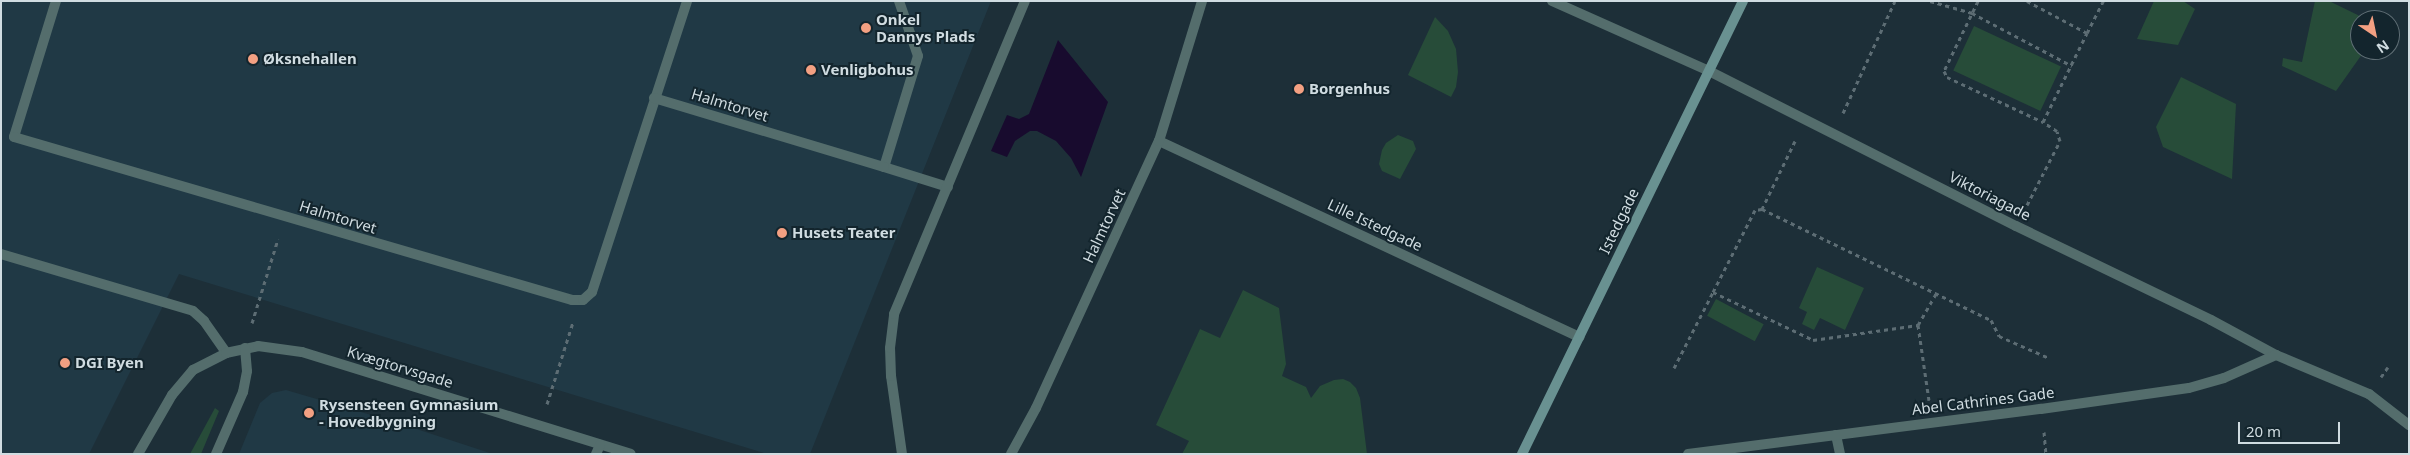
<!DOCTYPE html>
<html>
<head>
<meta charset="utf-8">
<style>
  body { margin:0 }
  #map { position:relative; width:2410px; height:455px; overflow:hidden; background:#1d2f38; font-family:"Noto Sans",sans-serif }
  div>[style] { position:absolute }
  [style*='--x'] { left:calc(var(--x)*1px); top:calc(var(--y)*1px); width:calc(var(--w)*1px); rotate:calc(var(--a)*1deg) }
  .built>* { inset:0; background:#203945 }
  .green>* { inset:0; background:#274c39; transform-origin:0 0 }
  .water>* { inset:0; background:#180b2e }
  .path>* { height:3px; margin-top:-1.5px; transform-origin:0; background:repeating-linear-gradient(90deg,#5d6d74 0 4px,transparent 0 8px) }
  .lane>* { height:10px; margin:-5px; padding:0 5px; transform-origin:5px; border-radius:5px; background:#546d6c }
  .street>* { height:10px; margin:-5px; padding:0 5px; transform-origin:5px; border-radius:5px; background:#546d6c }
  .secondary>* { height:10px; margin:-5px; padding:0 5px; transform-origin:5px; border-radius:5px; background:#699191 }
  .dots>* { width:14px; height:14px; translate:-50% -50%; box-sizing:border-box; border:2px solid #13252d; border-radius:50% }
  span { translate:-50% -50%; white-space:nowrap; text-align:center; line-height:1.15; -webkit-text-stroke:4px #13252d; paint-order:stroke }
  .poi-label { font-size:15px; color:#d0dce1; font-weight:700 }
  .left { translate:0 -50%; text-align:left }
  .street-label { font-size:15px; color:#d0dce1 }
  .frame { position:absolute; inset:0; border:2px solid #d0dce1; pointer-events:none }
  .north { position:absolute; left:2350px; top:10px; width:50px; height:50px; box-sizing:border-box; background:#13252d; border:1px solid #5f6e75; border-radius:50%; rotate:146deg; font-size:14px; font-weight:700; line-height:20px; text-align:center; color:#d0dce1 }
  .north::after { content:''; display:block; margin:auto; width:18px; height:22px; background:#f3a082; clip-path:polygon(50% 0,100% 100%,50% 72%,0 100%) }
  .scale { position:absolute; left:2238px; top:422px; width:102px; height:22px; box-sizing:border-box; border:2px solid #d0dce1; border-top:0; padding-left:6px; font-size:15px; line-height:18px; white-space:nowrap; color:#d0dce1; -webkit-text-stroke:4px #13252d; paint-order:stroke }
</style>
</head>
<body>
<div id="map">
  <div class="built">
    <div style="clip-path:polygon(1px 1px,991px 1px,810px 454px,767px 454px,179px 274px,89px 454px,1px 454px)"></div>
    <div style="clip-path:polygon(286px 390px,395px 422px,493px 454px,239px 454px,260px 403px,272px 393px)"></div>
  </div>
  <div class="green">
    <div style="clip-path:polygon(2154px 1px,2183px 1px,2195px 9px,2178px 45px,2137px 39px)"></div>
    <div style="clip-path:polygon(2315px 1px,2329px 1px,2368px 20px,2360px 20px,2360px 50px,2365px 50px,2336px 91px,2282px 66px,2283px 58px,2302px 62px)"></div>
    <div style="clip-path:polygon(1435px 17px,1448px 31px,1456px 49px,1458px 72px,1456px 87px,1451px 97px,1408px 75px)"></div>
    <div style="left:1974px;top:26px;width:96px;height:49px;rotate:25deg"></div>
    <div style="clip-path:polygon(2181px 77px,2236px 104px,2232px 179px,2163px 147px,2156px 127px)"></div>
    <div style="clip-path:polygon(1398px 135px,1413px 141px,1416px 149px,1400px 179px,1382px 171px,1379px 164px,1382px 150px,1386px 143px)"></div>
    <div style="clip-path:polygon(1817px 267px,1864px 288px,1845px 330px,1820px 318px,1814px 330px,1802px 324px,1807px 312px,1799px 308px)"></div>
    <div style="clip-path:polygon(1243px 290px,1279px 308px,1286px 364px,1282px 376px,1306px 387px,1311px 398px,1320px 386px,1334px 380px,1343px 379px,1350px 382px,1356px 388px,1360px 398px,1367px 454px,1182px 454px,1189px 441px,1156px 425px,1200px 329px,1220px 338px)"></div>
    <div style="left:1716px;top:299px;width:54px;height:19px;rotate:28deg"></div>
    <div style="clip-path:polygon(215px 408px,219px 411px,201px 454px,190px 454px)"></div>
  </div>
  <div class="water">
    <div style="clip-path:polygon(1058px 40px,1108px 102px,1081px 177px,1071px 158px,1056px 141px,1037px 131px,1030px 131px,1015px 141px,1007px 157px,991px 151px,1007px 115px,1019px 119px,1029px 114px)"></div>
  </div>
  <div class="path">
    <div style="--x:1930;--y:1;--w:44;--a:15.9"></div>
    <div style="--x:1972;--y:13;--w:113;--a:27.9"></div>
    <div style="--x:1978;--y:1;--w:78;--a:115.9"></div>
    <div style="--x:1944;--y:71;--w:7;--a:63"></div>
    <div style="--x:1947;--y:77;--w:106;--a:25.1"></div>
    <div style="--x:2027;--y:1;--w:68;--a:28.1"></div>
    <div style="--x:2087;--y:33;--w:36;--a:-63"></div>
    <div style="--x:1843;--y:113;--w:123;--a:-65.1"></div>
    <div style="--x:1795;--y:141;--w:76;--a:115.9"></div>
    <div style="--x:1762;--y:209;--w:254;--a:25.9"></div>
    <div style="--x:1991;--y:320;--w:18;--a:63"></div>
    <div style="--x:1999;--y:336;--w:55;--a:23.7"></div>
    <div style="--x:2027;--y:205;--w:72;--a:-62.7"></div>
    <div style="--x:2060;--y:141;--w:10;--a:-107"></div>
    <div style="--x:2057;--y:131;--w:17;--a:-147"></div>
    <div style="--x:2043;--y:122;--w:99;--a:-63.7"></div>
    <div style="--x:1762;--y:209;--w:7;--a:172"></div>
    <div style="--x:1755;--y:210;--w:92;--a:117.1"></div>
    <div style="--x:1713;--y:292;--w:111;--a:25.6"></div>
    <div style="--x:1813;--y:340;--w:106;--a:-8.1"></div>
    <div style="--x:1918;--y:325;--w:76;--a:81.7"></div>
    <div style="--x:252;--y:323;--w:88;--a:-72.8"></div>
    <div style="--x:1918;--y:325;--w:36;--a:-60"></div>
    <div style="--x:1674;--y:368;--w:85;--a:-62.8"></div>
    <div style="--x:2381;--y:377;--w:12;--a:-55"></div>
    <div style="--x:547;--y:404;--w:86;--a:-72.4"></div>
    <div style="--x:2044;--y:432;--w:22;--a:85"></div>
  </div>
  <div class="lane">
    <div style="--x:56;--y:1;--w:142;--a:107.2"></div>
    <div style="--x:14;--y:137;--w:581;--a:16.28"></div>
    <div style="--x:572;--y:300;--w:11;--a:0"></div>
    <div style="--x:583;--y:300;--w:12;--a:-42"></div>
    <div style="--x:592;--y:292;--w:306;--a:-71.9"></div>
    <div style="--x:918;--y:56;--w:116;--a:107"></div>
    <div style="--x:884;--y:167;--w:67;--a:17.4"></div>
    <div style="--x:654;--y:98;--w:240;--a:16.7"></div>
    <div style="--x:1836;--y:435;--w:19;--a:78"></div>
  </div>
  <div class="street">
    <div style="--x:899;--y:1;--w:58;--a:70.9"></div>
    <div style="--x:1552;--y:1;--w:172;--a:24"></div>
    <div style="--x:1709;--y:71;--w:344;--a:26.8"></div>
    <div style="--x:2016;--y:226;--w:216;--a:25.7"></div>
    <div style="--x:2211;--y:320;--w:74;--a:28.3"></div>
    <div style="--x:2276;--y:355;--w:101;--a:22.8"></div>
    <div style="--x:2369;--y:394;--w:51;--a:37.8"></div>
    <div style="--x:1159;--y:141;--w:464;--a:25"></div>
    <div style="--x:1;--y:254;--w:200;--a:16.5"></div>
    <div style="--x:193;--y:311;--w:15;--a:42"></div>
    <div style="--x:204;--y:321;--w:39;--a:55"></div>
    <div style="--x:138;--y:454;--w:68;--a:-60"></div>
    <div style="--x:172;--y:395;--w:33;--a:-50"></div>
    <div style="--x:193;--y:370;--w:37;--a:-27"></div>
    <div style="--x:226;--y:353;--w:33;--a:-12"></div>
    <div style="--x:258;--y:346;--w:44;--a:7.8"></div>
    <div style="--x:302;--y:352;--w:344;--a:17.2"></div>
    <div style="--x:216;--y:454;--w:68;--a:-66.5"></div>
    <div style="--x:243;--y:392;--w:21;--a:-79"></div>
    <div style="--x:247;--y:371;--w:23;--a:-95"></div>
    <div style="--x:596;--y:454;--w:10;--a:-66"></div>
    <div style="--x:902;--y:454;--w:79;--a:-98"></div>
    <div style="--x:891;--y:376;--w:28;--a:-92"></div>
    <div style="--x:890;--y:348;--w:34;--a:-83"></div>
    <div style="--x:894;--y:314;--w:339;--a:-67.3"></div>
    <div style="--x:1011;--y:454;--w:52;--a:-61.5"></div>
    <div style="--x:1036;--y:408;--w:294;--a:-65.3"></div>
    <div style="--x:1159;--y:141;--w:146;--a:-72.9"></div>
    <div style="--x:1688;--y:454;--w:356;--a:-7.3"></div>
    <div style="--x:2041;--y:409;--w:149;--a:-8.1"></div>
    <div style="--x:2189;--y:388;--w:36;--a:-16"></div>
    <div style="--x:2224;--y:378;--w:57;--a:-23.9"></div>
  </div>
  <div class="secondary">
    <div style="--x:1522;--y:454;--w:504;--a:-63.99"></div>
  </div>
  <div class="dots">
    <div style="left:866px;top:28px;background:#f3a082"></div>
    <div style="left:253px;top:59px;background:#f3a082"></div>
    <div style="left:811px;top:70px;background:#f3a082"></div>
    <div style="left:1299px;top:89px;background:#f3a082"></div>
    <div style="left:782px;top:233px;background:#f3a082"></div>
    <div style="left:65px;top:363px;background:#f3a082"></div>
    <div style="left:309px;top:413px;background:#f3a082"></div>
  </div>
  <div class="poi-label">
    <span class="left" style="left:876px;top:28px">Onkel<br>Dannys Plads</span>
    <span class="left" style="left:263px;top:59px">Øksnehallen</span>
    <span class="left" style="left:821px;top:70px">Venligbohus</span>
    <span class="left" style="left:1309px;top:89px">Borgenhus</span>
    <span class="left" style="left:792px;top:233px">Husets Teater</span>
    <span class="left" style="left:75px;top:363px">DGI Byen</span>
    <span class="left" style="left:319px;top:413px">Rysensteen Gymnasium<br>- Hovedbygning</span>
  </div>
  <div class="street-label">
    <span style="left:730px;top:105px;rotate:17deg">Halmtorvet</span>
    <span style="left:1990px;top:196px;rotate:27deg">Viktoriagade</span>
    <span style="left:338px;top:217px;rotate:17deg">Halmtorvet</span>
    <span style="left:1619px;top:221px;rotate:-64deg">Istedgade</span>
    <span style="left:1375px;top:225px;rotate:25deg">Lille Istedgade</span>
    <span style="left:1104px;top:226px;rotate:-65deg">Halmtorvet</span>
    <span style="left:400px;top:367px;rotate:17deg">Kvægtorvsgade</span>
    <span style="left:1983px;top:401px;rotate:-7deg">Abel Cathrines Gade</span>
  </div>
  <div class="frame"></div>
  <div class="north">N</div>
  <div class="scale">20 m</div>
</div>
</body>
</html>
